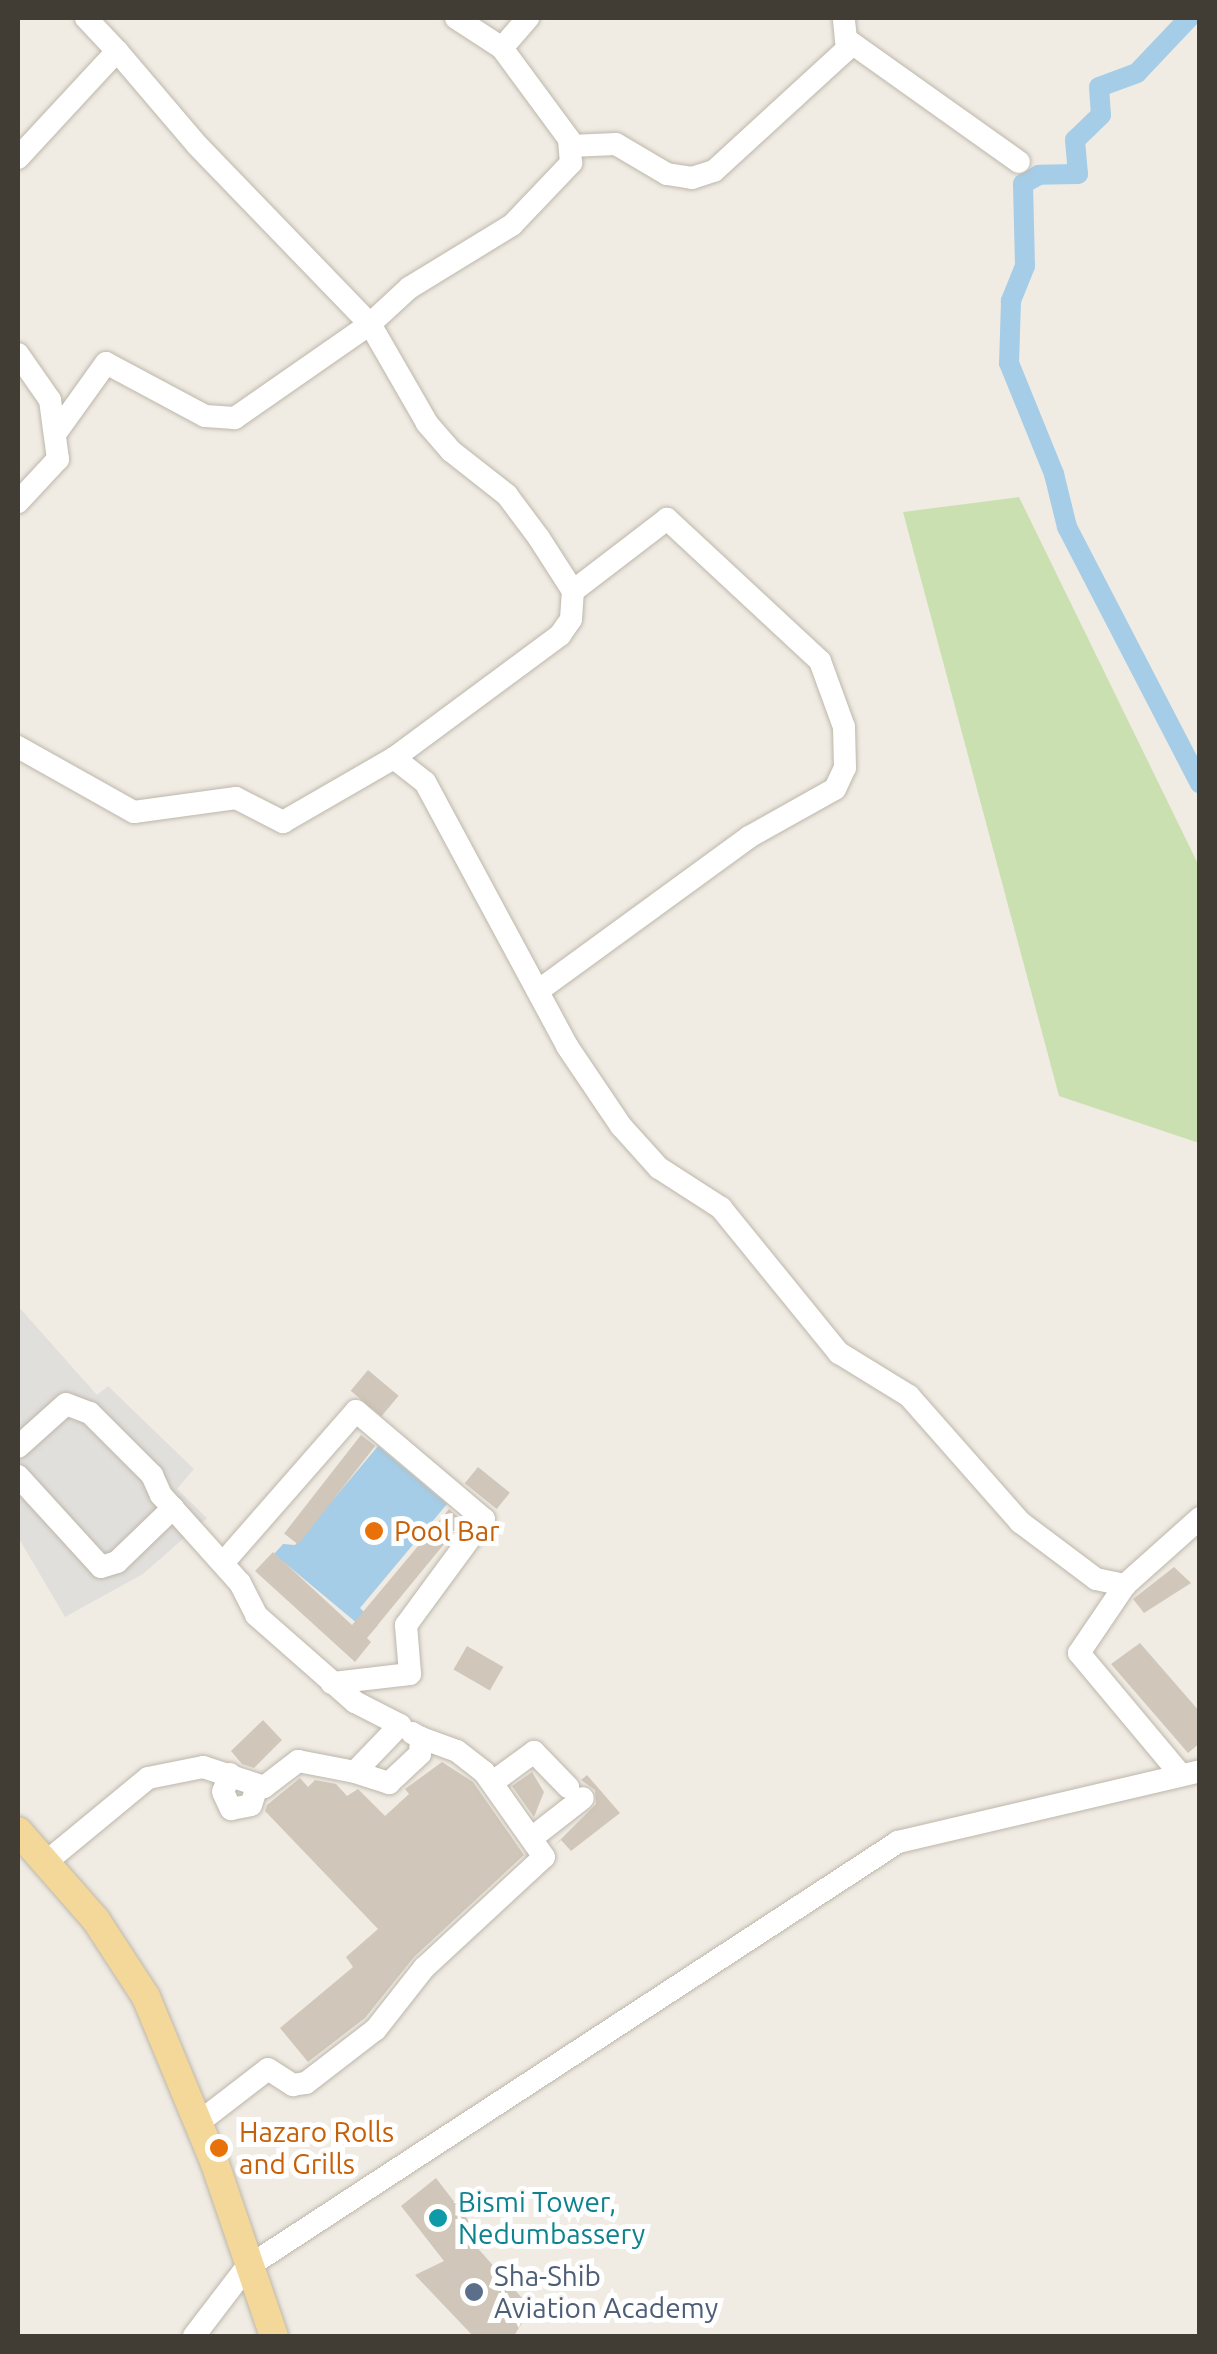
<!DOCTYPE html>
<html>
<head>
<meta charset="utf-8">
<style>
  body { margin:0 }
  #map { position:relative; width:1217px; height:2354px; overflow:hidden; background:#f0ece4; font-family:Ubuntu,sans-serif }
  div>[style] { position:absolute }
  [style*='--x'] { left:calc(var(--x)*1px); top:calc(var(--y)*1px); width:calc(var(--w)*1px); rotate:calc(var(--a)*1deg) }
  .green>* { inset:0; background:#cbe0b0 }
  .parking>* { inset:0; background:#e1dfdc }
  .water>* { inset:0; background:#a5cde7 }
  .canal>* { height:20px; margin:-10px; padding:0 10px; transform-origin:10px; border-radius:10px; background:#a5cde7 }
  .building>* { inset:0; background:#d0c7ba; transform-origin:0 0 }
  .roads { filter:drop-shadow(0 0 2px #bdb6aa) drop-shadow(0 0 2px #bdb6aa) }
  .minor>* { height:22px; margin:-11px; padding:0 11px; transform-origin:11px; border-radius:11px; background:#fff }
  .major>* { height:28px; margin:-14px; padding:0 14px; transform-origin:14px; border-radius:14px; background:#f3d899 }
  .dots>* { width:28px; height:28px; translate:-50% -50%; box-sizing:border-box; border:5px solid #fff; border-radius:50% }
  span { translate:-50% -50%; white-space:nowrap; text-align:center; line-height:1.15; -webkit-text-stroke:10px #fff; paint-order:stroke }
  .food-label { font-size:28px; color:#c56008 }
  .left { translate:0 -50%; text-align:left }
  .culture-label { font-size:28px; color:#0d838f }
  .service-label { font-size:28px; color:#4e5e75 }
  .frame { position:absolute; inset:0; border:20px solid #413c34; pointer-events:none }
</style>
</head>
<body>
<div id="map">
  <div class="green">
    <div style="clip-path:polygon(1019px 497px,1199px 866px,1199px 1143px,1059px 1096px,903px 512px)"></div>
  </div>
  <div class="parking">
    <div style="clip-path:polygon(18px 1306px,97px 1395px,108px 1386px,194px 1469px,177px 1489px,207px 1518px,143px 1574px,65px 1617px,18px 1537px)"></div>
  </div>
  <div class="water">
    <div style="clip-path:polygon(378px 1446px,447px 1504px,360px 1608px,378px 1625px,370px 1634px,274px 1554px,283px 1544px,295px 1545px)"></div>
  </div>
  <div class="canal">
    <div style="--x:1189;--y:18;--w:76;--a:133.4"></div>
    <div style="--x:1137;--y:73;--w:40;--a:159.8"></div>
    <div style="--x:1099;--y:87;--w:28;--a:86"></div>
    <div style="--x:1101;--y:115;--w:36;--a:136"></div>
    <div style="--x:1075;--y:140;--w:34;--a:85"></div>
    <div style="--x:1078;--y:174;--w:39;--a:179"></div>
    <div style="--x:1039;--y:175;--w:18;--a:151"></div>
    <div style="--x:1023;--y:184;--w:82;--a:88.6"></div>
    <div style="--x:1025;--y:266;--w:38;--a:112"></div>
    <div style="--x:1011;--y:301;--w:62;--a:91.8"></div>
    <div style="--x:1009;--y:363;--w:120;--a:67.9"></div>
    <div style="--x:1054;--y:474;--w:55;--a:76.2"></div>
    <div style="--x:1067;--y:527;--w:289;--a:62.6"></div>
  </div>
  <div class="building">
    <div style="left:368px;top:1370px;width:40px;height:27px;rotate:40deg"></div>
    <div style="left:361px;top:1435px;width:18px;height:125px;rotate:38deg"></div>
    <div style="left:478px;top:1467px;width:41px;height:21px;rotate:39deg"></div>
    <div style="clip-path:polygon(449px 1509px,463px 1521px,367px 1638px,371px 1642px,355px 1662px,255px 1571px,273px 1552px,352px 1625px)"></div>
    <div style="clip-path:polygon(1174px 1567px,1191px 1583px,1144px 1613px,1133px 1599px)"></div>
    <div style="clip-path:polygon(1140px 1643px,1200px 1712px,1200px 1743px,1188px 1753px,1111px 1664px)"></div>
    <div style="left:467px;top:1646px;width:42px;height:27px;rotate:30deg"></div>
    <div style="clip-path:polygon(263px 1720px,282px 1740px,254px 1768px,242px 1764px,231px 1751px)"></div>
    <div style="clip-path:polygon(442px 1762px,473px 1782px,524px 1855px,414px 1957px,365px 2018px,308px 2062px,280px 2028px,353px 1967px,346px 1957px,378px 1929px,265px 1811px,267px 1805px,300px 1778px,308px 1787px,315px 1780px,336px 1784px,347px 1796px,358px 1789px,385px 1816px,409px 1794px,405px 1789px)"></div>
    <div style="clip-path:polygon(532px 1772px,544px 1792px,534px 1817px,512px 1786px)"></div>
    <div style="clip-path:polygon(587px 1775px,620px 1813px,571px 1851px,561px 1840px,554px 1846px,596px 1804px,595px 1790px,581px 1780px)"></div>
    <div style="clip-path:polygon(436px 2178px,475px 2229px,466px 2235px,531px 2308px,514px 2336px,473px 2336px,415px 2275px,444px 2261px,401px 2206px)"></div>
  </div>
  <div class="roads">
    <div class="minor">
      <div style="--x:86;--y:18;--w:45;--a:46.8"></div>
      <div style="--x:456;--y:18;--w:55;--a:33.1"></div>
      <div style="--x:846;--y:39;--w:212;--a:35.4"></div>
      <div style="--x:570;--y:146;--w:46;--a:-2.5"></div>
      <div style="--x:616;--y:144;--w:59;--a:30.5"></div>
      <div style="--x:667;--y:174;--w:25;--a:9"></div>
      <div style="--x:692;--y:178;--w:23;--a:-18"></div>
      <div style="--x:714;--y:171;--w:180;--a:-42.5"></div>
      <div style="--x:847;--y:49;--w:31;--a:-96"></div>
      <div style="--x:18;--y:158;--w:146;--a:-47.2"></div>
      <div style="--x:117;--y:51;--w:123;--a:49.6"></div>
      <div style="--x:197;--y:145;--w:249;--a:46"></div>
      <div style="--x:370;--y:324;--w:165;--a:145.2"></div>
      <div style="--x:235;--y:418;--w:30;--a:-176"></div>
      <div style="--x:205;--y:416;--w:112;--a:-151.8"></div>
      <div style="--x:106;--y:363;--w:82;--a:125.6"></div>
      <div style="--x:18;--y:354;--w:56;--a:55.2"></div>
      <div style="--x:50;--y:400;--w:60;--a:82.3"></div>
      <div style="--x:58;--y:459;--w:59;--a:132.9"></div>
      <div style="--x:18;--y:747;--w:133;--a:29.3"></div>
      <div style="--x:134;--y:812;--w:103;--a:-7.8"></div>
      <div style="--x:236;--y:798;--w:53;--a:27.1"></div>
      <div style="--x:283;--y:822;--w:128;--a:-30"></div>
      <div style="--x:394;--y:758;--w:39;--a:38"></div>
      <div style="--x:425;--y:782;--w:300;--a:61.7"></div>
      <div style="--x:567;--y:1046;--w:97;--a:56"></div>
      <div style="--x:621;--y:1126;--w:57;--a:47.9"></div>
      <div style="--x:659;--y:1168;--w:74;--a:32.8"></div>
      <div style="--x:721;--y:1208;--w:187;--a:50.9"></div>
      <div style="--x:839;--y:1353;--w:82;--a:31.6"></div>
      <div style="--x:909;--y:1396;--w:168;--a:48.6"></div>
      <div style="--x:1020;--y:1522;--w:95;--a:36.9"></div>
      <div style="--x:1096;--y:1579;--w:30;--a:12"></div>
      <div style="--x:394;--y:758;--w:207;--a:-36.5"></div>
      <div style="--x:560;--y:635;--w:19;--a:-55"></div>
      <div style="--x:571;--y:619;--w:28;--a:-86"></div>
      <div style="--x:573;--y:591;--w:63;--a:-122.7"></div>
      <div style="--x:539;--y:538;--w:54;--a:-126.7"></div>
      <div style="--x:507;--y:495;--w:71;--a:-141.8"></div>
      <div style="--x:451;--y:451;--w:37;--a:-131"></div>
      <div style="--x:427;--y:423;--w:114;--a:-119.9"></div>
      <div style="--x:370;--y:324;--w:53;--a:-42.7"></div>
      <div style="--x:409;--y:288;--w:121;--a:-31.5"></div>
      <div style="--x:512;--y:225;--w:86;--a:-46.4"></div>
      <div style="--x:571;--y:163;--w:24;--a:-95"></div>
      <div style="--x:569;--y:139;--w:113;--a:-126.4"></div>
      <div style="--x:502;--y:48;--w:40;--a:-49"></div>
      <div style="--x:538;--y:991;--w:261;--a:-36.1"></div>
      <div style="--x:749;--y:837;--w:98;--a:-29.2"></div>
      <div style="--x:835;--y:789;--w:23;--a:-65"></div>
      <div style="--x:845;--y:768;--w:41;--a:-91.4"></div>
      <div style="--x:844;--y:727;--w:70;--a:-110"></div>
      <div style="--x:820;--y:661;--w:209;--a:-137.1"></div>
      <div style="--x:667;--y:519;--w:118;--a:142.5"></div>
      <div style="--x:18;--y:1447;--w:64;--a:-41.9"></div>
      <div style="--x:66;--y:1404;--w:26;--a:21"></div>
      <div style="--x:90;--y:1413;--w:88;--a:45"></div>
      <div style="--x:152;--y:1475;--w:22;--a:66"></div>
      <div style="--x:161;--y:1495;--w:118;--a:48.1"></div>
      <div style="--x:240;--y:1583;--w:36;--a:63"></div>
      <div style="--x:256;--y:1615;--w:132;--a:41.3"></div>
      <div style="--x:355;--y:1702;--w:51;--a:27.1"></div>
      <div style="--x:400;--y:1725;--w:65;--a:133.8"></div>
      <div style="--x:355;--y:1772;--w:58;--a:-169.1"></div>
      <div style="--x:298;--y:1761;--w:43;--a:142.6"></div>
      <div style="--x:264;--y:1787;--w:64;--a:-161.8"></div>
      <div style="--x:203;--y:1767;--w:56;--a:168.7"></div>
      <div style="--x:148;--y:1778;--w:132;--a:140.5"></div>
      <div style="--x:18;--y:1476;--w:123;--a:47.6"></div>
      <div style="--x:101;--y:1567;--w:17;--a:-17"></div>
      <div style="--x:117;--y:1562;--w:78;--a:-44"></div>
      <div style="--x:223;--y:1563;--w:202;--a:-48.8"></div>
      <div style="--x:356;--y:1411;--w:167;--a:40.2"></div>
      <div style="--x:484;--y:1519;--w:132;--a:126.3"></div>
      <div style="--x:406;--y:1625;--w:49;--a:85.3"></div>
      <div style="--x:410;--y:1674;--w:79;--a:173.4"></div>
      <div style="--x:355;--y:1772;--w:36;--a:18"></div>
      <div style="--x:389;--y:1783;--w:42;--a:-43.1"></div>
      <div style="--x:420;--y:1754;--w:16;--a:-86"></div>
      <div style="--x:421;--y:1738;--w:10;--a:-151"></div>
      <div style="--x:230;--y:1774;--w:19;--a:111"></div>
      <div style="--x:223;--y:1792;--w:19;--a:65"></div>
      <div style="--x:231;--y:1809;--w:20;--a:-11"></div>
      <div style="--x:251;--y:1805;--w:19;--a:-72"></div>
      <div style="--x:1181;--y:1775;--w:159;--a:-129.9"></div>
      <div style="--x:1079;--y:1653;--w:82;--a:-55.9"></div>
      <div style="--x:1125;--y:1585;--w:101;--a:-41.8"></div>
      <div style="--x:493;--y:1782;--w:51;--a:-36.2"></div>
      <div style="--x:534;--y:1752;--w:49;--a:45.8"></div>
      <div style="--x:533;--y:1837;--w:63;--a:-38"></div>
      <div style="--x:198;--y:2123;--w:88;--a:-37.6"></div>
      <div style="--x:268;--y:2069;--w:30;--a:33"></div>
      <div style="--x:293;--y:2085;--w:13;--a:-9"></div>
      <div style="--x:306;--y:2083;--w:88;--a:-37.6"></div>
      <div style="--x:376;--y:2029;--w:78;--a:-51.8"></div>
      <div style="--x:424;--y:1968;--w:163;--a:-42.8"></div>
      <div style="--x:544;--y:1857;--w:104;--a:-125.2"></div>
      <div style="--x:484;--y:1772;--w:34;--a:-142"></div>
      <div style="--x:457;--y:1751;--w:38;--a:-160"></div>
      <div style="--x:194;--y:2336;--w:86;--a:-52.6"></div>
      <div style="--x:246;--y:2268;--w:779;--a:-33.16"></div>
      <div style="--x:898;--y:1842;--w:310;--a:-13.2"></div>
    </div>
    <div class="major">
      <div style="--x:18;--y:1831;--w:118;--a:48.8"></div>
      <div style="--x:96;--y:1920;--w:92;--a:57"></div>
      <div style="--x:146;--y:1997;--w:178;--a:67.5"></div>
      <div style="--x:214;--y:2161;--w:185;--a:71.1"></div>
    </div>
  </div>
  <div class="dots">
    <div style="left:374px;top:1531px;background:#e8710a"></div>
    <div style="left:219px;top:2148px;background:#e8710a"></div>
    <div style="left:438px;top:2218px;background:#0f9aa8"></div>
    <div style="left:474px;top:2292px;background:#5c6f8a"></div>
  </div>
  <div class="food-label">
    <span class="left" style="left:394px;top:1531px">Pool Bar</span>
    <span class="left" style="left:239px;top:2148px">Hazaro Rolls<br>and Grills</span>
  </div>
  <div class="culture-label">
    <span class="left" style="left:458px;top:2218px">Bismi Tower,<br>Nedumbassery</span>
  </div>
  <div class="service-label">
    <span class="left" style="left:494px;top:2292px">Sha-Shib<br>Aviation Academy</span>
  </div>
  <div class="frame"></div>
</div>
</body>
</html>
